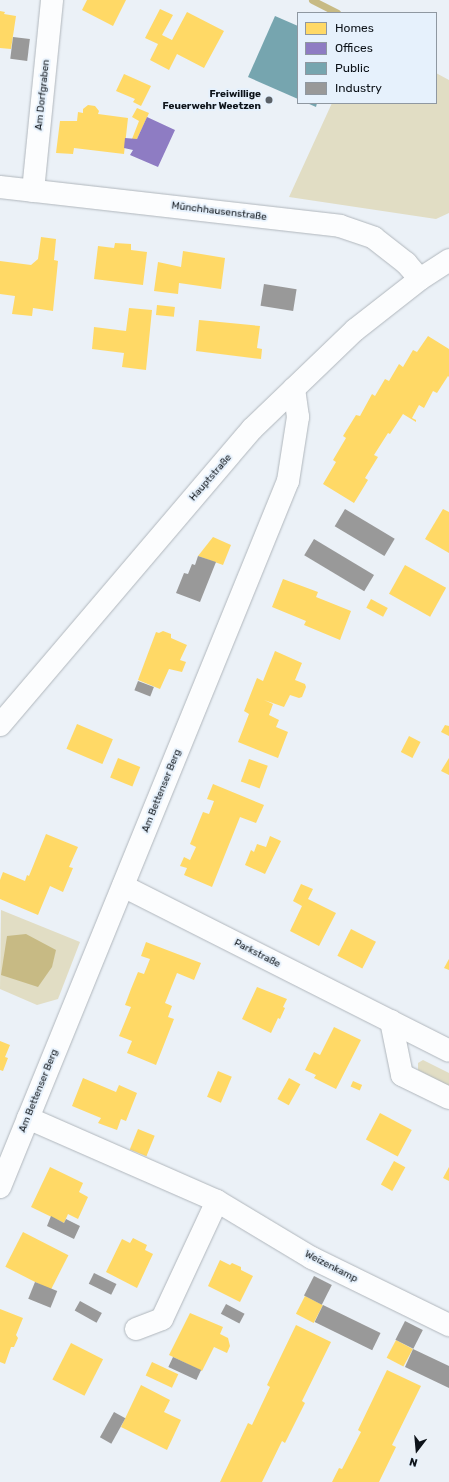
<!DOCTYPE html>
<html>
<head>
<meta charset="utf-8">
<style>
  body { margin:0 }
  #map { position:relative; width:449px; height:1482px; overflow:hidden; background:#ebf1f7; font-family:Rubik,sans-serif }
  div>[style] { position:absolute }
  [style*='--x'] { left:calc(var(--x)*1px); top:calc(var(--y)*1px); width:calc(var(--w)*1px); rotate:calc(var(--a)*1deg) }
  .green>* { inset:0; background:#e1ddc4 }
  .water>* { inset:0; background:#c7ba84 }
  .homes>* { inset:0; background:#ffd966; transform-origin:0 0 }
  .offices>* { inset:0; background:#8e7cc3 }
  .public>* { inset:0; background:#76a5af }
  .industry>* { inset:0; background:#999; transform-origin:0 0 }
  .stream>* { height:7px; margin:-3.5px; padding:0 3.5px; transform-origin:3.5px; border-radius:3.5px; background:#c7ba84 }
  .roads { filter:drop-shadow(0 0 1px #b0b6bc) drop-shadow(0 0 1px #b0b6bc) }
  .street>* { height:22px; margin:-11px; padding:0 11px; transform-origin:11px; border-radius:11px; background:#fcfdfe }
  .secondary>* { height:22px; margin:-11px; padding:0 11px; transform-origin:11px; border-radius:11px; background:#fcfdfe }
  .dots>* { width:11px; height:11px; translate:-50% -50%; box-sizing:border-box; border:2px solid #e6f1fc; border-radius:50% }
  span { translate:-50% -50%; white-space:nowrap; text-align:center; line-height:1.15; -webkit-text-stroke:4px #e6f1fc; paint-order:stroke }
  .poi-label { font-size:10px; color:#0d1319; font-weight:700 }
  .right { translate:-100% -50%; text-align:right }
  .street-label { font-size:10px; color:#0d1319 }
  .legend { position:absolute; left:297px; top:12px; width:140px; height:92px; box-sizing:border-box; background:#e6f1fc; border:1px solid #8f98a1; margin:0; padding:5px 7px; list-style:none; font-size:12px; color:#0d1319 }
  .legend li { display:flex; align-items:center; gap:8px; height:20px }
  .legend b { width:20px; border:1px solid #8f98a1 }
  .north { position:absolute; left:397px; top:1430px; width:40px; height:40px; -webkit-text-stroke:3px #e6f1fc; paint-order:stroke; rotate:196deg; font-size:11px; font-weight:700; line-height:16px; text-align:center; color:#0d1319 }
  .north::after { content:''; display:block; margin:auto; width:14px; height:18px; background:#0d1319; clip-path:polygon(50% 0,100% 100%,50% 72%,0 100%) }
</style>
</head>
<body>
<div id="map">
  <div class="green">
    <div style="clip-path:polygon(436px 73px,449px 80px,449px 213px,436px 219px,289px 197px,332px 103px,436px 103px)"></div>
    <div style="clip-path:polygon(1px 910px,80px 942px,58px 999px,37px 1005px,0 989px)"></div>
    <div style="clip-path:polygon(423px 1060px,449px 1073px,449px 1087px,418px 1070px,418px 1063px)"></div>
  </div>
  <div class="water">
    <div style="clip-path:polygon(26px 934px,56px 950px,52px 967px,38px 987px,1px 975px,7px 936px)"></div>
  </div>
  <div class="homes">
    <div style="clip-path:polygon(87px 0,126px 0,113px 26px,82px 10px)"></div>
    <div style="clip-path:polygon(160px 9px,173px 15px,162px 35px,172px 40px,187px 12px,224px 31px,204px 68px,177px 54px,169px 70px,150px 60px,158px 44px,145px 38px)"></div>
    <div style="clip-path:polygon(0 11px,5px 12px,4px 14px,16px 16px,11px 49px,0 48px)"></div>
    <div style="clip-path:polygon(124px 74px,151px 86px,141px 106px,133px 102px,135px 99px,116px 91px)"></div>
    <div style="clip-path:polygon(88px 105px,95px 106px,99px 111px,98px 114px,128px 118px,124px 154px,74px 148px,73px 154px,56px 153px,60px 121px,77px 121px,78px 112px,83px 113px,83px 109px)"></div>
    <div style="clip-path:polygon(137px 108px,149px 113px,137px 139px,132px 139px,139px 121px,132px 117px)"></div>
    <div style="clip-path:polygon(41px 237px,56px 239px,54px 260px,58px 261px,53px 311px,33px 308px,32px 316px,12px 314px,15px 296px,0 294px,0 261px,31px 265px,38px 259px)"></div>
    <div style="clip-path:polygon(115px 243px,131px 244px,131px 250px,147px 252px,143px 285px,94px 279px,98px 246px,114px 248px)"></div>
    <div style="clip-path:polygon(183px 251px,225px 258px,221px 289px,179px 283px,178px 294px,154px 291px,158px 262px,181px 267px)"></div>
    <div style="left:157px;top:305px;width:18px;height:10px;rotate:6deg"></div>
    <div style="clip-path:polygon(129px 308px,152px 310px,146px 370px,122px 367px,124px 353px,92px 349px,94px 327px,126px 331px)"></div>
    <div style="clip-path:polygon(199px 320px,260px 326px,257px 348px,262px 349px,261px 359px,196px 351px)"></div>
    <div style="clip-path:polygon(428px 336px,449px 349px,449px 377px,448px 376px,437px 393px,433px 391px,424px 408px,419px 405px,412px 418px,416px 420px,416px 422px,403px 414px,390px 434px,388px 433px,374px 455px,378px 457px,365px 478px,368px 480px,354px 503px,323px 484px,336px 462px,333px 460px,346px 438px,343px 436px,356px 415px,360px 416px,372px 394px,375px 396px,385px 379px,389px 381px,399px 364px,403px 367px,413px 350px,417px 352px)"></div>
    <div style="clip-path:polygon(443px 509px,449px 512px,449px 553px,425px 539px)"></div>
    <div style="clip-path:polygon(213px 537px,231px 545px,223px 565px,198px 556px)"></div>
    <div style="left:405px;top:565px;width:47px;height:33px;rotate:29deg"></div>
    <div style="clip-path:polygon(283px 579px,318px 592px,316px 597px,351px 611px,340px 640px,304px 625px,306px 621px,272px 607px)"></div>
    <div style="left:371px;top:599px;width:19px;height:10px;rotate:28deg"></div>
    <div style="clip-path:polygon(163px 631px,171px 634px,171px 638px,187px 645px,180px 660px,186px 662px,182px 672px,169px 669px,160px 689px,138px 680px,156px 632px,159px 633px)"></div>
    <div style="clip-path:polygon(275px 651px,302px 663px,295px 680px,305px 684px,306px 687px,302px 697px,299px 698px,290px 695px,284px 707px,264px 700px,273px 704px,269px 715px,279px 720px,276px 727px,288px 732px,278px 758px,238px 742px,249px 714px,244px 711px,257px 678px,263px 681px)"></div>
    <div style="left:77px;top:724px;width:39px;height:27px;rotate:23deg"></div>
    <div style="clip-path:polygon(445px 725px,449px 726px,449px 736px,441px 732px)"></div>
    <div style="left:409px;top:736px;width:13px;height:18px;rotate:27deg"></div>
    <div style="left:118px;top:758px;width:24px;height:21px;rotate:22deg"></div>
    <div style="clip-path:polygon(449px 758px,449px 775px,441px 771px)"></div>
    <div style="left:249px;top:759px;width:20px;height:24px;rotate:20deg"></div>
    <div style="clip-path:polygon(213px 784px,264px 805px,256px 823px,240px 817px,212px 887px,184px 875px,187px 868px,180px 866px,184px 857px,190px 860px,196px 847px,190px 844px,203px 812px,209px 814px,214px 801px,207px 799px)"></div>
    <div style="clip-path:polygon(46px 834px,78px 847px,69px 867px,73px 868px,63px 892px,50px 886px,38px 915px,0 899px,0 880px,3px 872px,25px 881px,27px 875px,29px 876px)"></div>
    <div style="clip-path:polygon(270px 836px,281px 841px,265px 874px,245px 865px,251px 850px,254px 852px,257px 844px,266px 847px)"></div>
    <div style="clip-path:polygon(301px 884px,313px 889px,308px 899px,336px 913px,319px 946px,290px 931px,302px 906px,293px 901px)"></div>
    <div style="left:351px;top:929px;width:28px;height:30px;rotate:27deg"></div>
    <div style="clip-path:polygon(146px 942px,201px 963px,194px 980px,177px 973px,165px 1003px,172px 1006px,168px 1017px,174px 1019px,156px 1065px,127px 1053px,132px 1041px,119px 1036px,131px 1007px,125px 1005px,131px 989px,138px 972px,144px 974px,150px 959px,141px 956px)"></div>
    <div style="clip-path:polygon(449px 959px,449px 970px,444px 968px)"></div>
    <div style="clip-path:polygon(257px 987px,287px 999px,283px 1007px,285px 1008px,280px 1019px,278px 1018px,271px 1033px,242px 1019px)"></div>
    <div style="clip-path:polygon(334px 1027px,361px 1040px,336px 1089px,314px 1078px,316px 1075px,305px 1070px,314px 1052px,320px 1055px)"></div>
    <div style="clip-path:polygon(0 1041px,10px 1045px,5px 1057px,8px 1058px,3px 1071px,0 1070px)"></div>
    <div style="left:218px;top:1071px;width:15px;height:28px;rotate:23deg"></div>
    <div style="clip-path:polygon(83px 1078px,116px 1092px,119px 1085px,137px 1093px,126px 1121px,121px 1119px,117px 1130px,98px 1123px,101px 1118px,72px 1106px)"></div>
    <div style="left:289px;top:1078px;width:13px;height:24px;rotate:29deg"></div>
    <div style="left:353px;top:1081px;width:10px;height:6px;rotate:24deg"></div>
    <div style="left:380px;top:1113px;width:36px;height:30px;rotate:28deg"></div>
    <div style="left:138px;top:1129px;width:18px;height:22px;rotate:22deg"></div>
    <div style="left:394px;top:1161px;width:13px;height:27px;rotate:29deg"></div>
    <div style="clip-path:polygon(50px 1167px,83px 1183px,79px 1192px,88px 1197px,78px 1219px,68px 1214px,64px 1223px,31px 1207px)"></div>
    <div style="clip-path:polygon(449px 1167px,449px 1181px,443px 1178px)"></div>
    <div style="left:23px;top:1232px;width:51px;height:39px;rotate:27deg"></div>
    <div style="clip-path:polygon(133px 1238px,147px 1245px,145px 1250px,153px 1254px,137px 1288px,106px 1272px,122px 1239px,130px 1243px)"></div>
    <div style="clip-path:polygon(220px 1260px,230px 1265px,232px 1263px,241px 1267px,241px 1270px,253px 1276px,240px 1302px,208px 1286px)"></div>
    <div style="left:305px;top:1296px;width:20px;height:20px;rotate:27deg"></div>
    <div style="clip-path:polygon(0 1309px,23px 1318px,16px 1335px,18px 1338px,14px 1347px,11px 1347px,5px 1364px,0 1362px)"></div>
    <div style="clip-path:polygon(190px 1313px,223px 1327px,220px 1334px,228px 1338px,230px 1346px,227px 1353px,214px 1347px,202px 1371px,169px 1355px)"></div>
    <div style="clip-path:polygon(296px 1325px,331px 1342px,302px 1401px,305px 1403px,285px 1443px,282px 1441px,262px 1482px,220px 1482px,248px 1423px,252px 1425px,270px 1387px,267px 1385px)"></div>
    <div style="left:396px;top:1340px;width:19px;height:20px;rotate:28deg"></div>
    <div style="left:71px;top:1343px;width:36px;height:41px;rotate:27deg"></div>
    <div style="left:152px;top:1362px;width:29px;height:15px;rotate:25deg"></div>
    <div style="clip-path:polygon(387px 1370px,421px 1386px,392px 1445px,396px 1447px,379px 1482px,332px 1482px,339px 1468px,342px 1469px,361px 1432px,358px 1430px)"></div>
    <div style="clip-path:polygon(141px 1385px,170px 1400px,164px 1412px,181px 1420px,167px 1450px,121px 1427px)"></div>
  </div>
  <div class="offices">
    <div style="clip-path:polygon(147px 117px,175px 130px,158px 167px,130px 155px,133px 150px,124px 148px,125px 138px,137px 139px)"></div>
  </div>
  <div class="public">
    <div style="clip-path:polygon(275px 16px,298px 26px,298px 99px,248px 77px)"></div>
    <div style="clip-path:polygon(307px 103px,317px 103px,316px 107px)"></div>
  </div>
  <div class="industry">
    <div style="left:13px;top:37px;width:17px;height:22px;rotate:7deg"></div>
    <div style="left:264px;top:284px;width:33px;height:22px;rotate:9deg"></div>
    <div style="left:345px;top:509px;width:58px;height:20px;rotate:31deg"></div>
    <div style="left:314px;top:539px;width:70px;height:19px;rotate:31deg"></div>
    <div style="clip-path:polygon(198px 556px,216px 562px,200px 602px,176px 593px,184px 573px,188px 574px,192px 564px,195px 565px)"></div>
    <div style="left:138px;top:681px;width:17px;height:10px;rotate:21deg"></div>
    <div style="clip-path:polygon(51px 1216px,64px 1223px,66px 1219px,80px 1226px,74px 1239px,47px 1226px)"></div>
    <div style="left:94px;top:1273px;width:25px;height:12px;rotate:26deg"></div>
    <div style="left:314px;top:1276px;width:20px;height:22px;rotate:27deg"></div>
    <div style="left:35px;top:1282px;width:24px;height:18px;rotate:22deg"></div>
    <div style="left:80px;top:1301px;width:25px;height:11px;rotate:29deg"></div>
    <div style="left:226px;top:1304px;width:21px;height:11px;rotate:28deg"></div>
    <div style="left:323px;top:1305px;width:64px;height:19px;rotate:26deg"></div>
    <div style="left:405px;top:1321px;width:20px;height:21px;rotate:27deg"></div>
    <div style="clip-path:polygon(413px 1349px,449px 1366px,449px 1388px,405px 1367px)"></div>
    <div style="left:173px;top:1357px;width:31px;height:11px;rotate:25deg"></div>
    <div style="left:114px;top:1412px;width:13px;height:29px;rotate:29deg"></div>
  </div>
  <div class="stream">
    <div style="--x:312;--y:0;--w:28;--a:27"></div>
  </div>
  <div class="roads">
    <div class="street">
      <div style="--x:33;--y:191;--w:192;--a:-84.3"></div>
      <div style="--x:123;--y:886;--w:365;--a:26.8"></div>
      <div style="--x:391;--y:1021;--w:55;--a:78.5"></div>
      <div style="--x:402;--y:1075;--w:52;--a:26.1"></div>
      <div style="--x:28;--y:1118;--w:206;--a:23.7"></div>
      <div style="--x:217;--y:1201;--w:111;--a:31"></div>
      <div style="--x:312;--y:1258;--w:153;--a:26.1"></div>
      <div style="--x:0;--y:1187;--w:762;--a:-67.81"></div>
      <div style="--x:288;--y:481;--w:65;--a:-81.1"></div>
      <div style="--x:298;--y:417;--w:29;--a:-98"></div>
      <div style="--x:136;--y:1329;--w:28;--a:-21"></div>
      <div style="--x:162;--y:1319;--w:130;--a:-65"></div>
    </div>
    <div class="secondary">
      <div style="--x:0;--y:187;--w:342;--a:6.5"></div>
      <div style="--x:340;--y:226;--w:36;--a:19"></div>
      <div style="--x:374;--y:238;--w:41;--a:38"></div>
      <div style="--x:406;--y:263;--w:21;--a:49"></div>
      <div style="--x:0;--y:725;--w:389;--a:-49.6"></div>
      <div style="--x:252;--y:429;--w:143;--a:-43.9"></div>
      <div style="--x:355;--y:330;--w:83;--a:-38.1"></div>
      <div style="--x:420;--y:279;--w:35;--a:-33"></div>
    </div>
  </div>
  <div class="dots">
    <div style="left:269px;top:100px;background:#5b6167"></div>
  </div>
  <div class="poi-label">
    <span class="right" style="left:261px;top:100px">Freiwillige<br>Feuerwehr Weetzen</span>
  </div>
  <div class="street-label">
    <span style="left:43px;top:95px;rotate:-84deg">Am Dorfgraben</span>
    <span style="left:219px;top:212px;rotate:7deg">Münchhausenstraße</span>
    <span style="left:211px;top:478px;rotate:-49deg">Hauptstraße</span>
    <span style="left:162px;top:791px;rotate:-68deg">Am Bettenser Berg</span>
    <span style="left:257px;top:954px;rotate:27deg">Parkstraße</span>
    <span style="left:39px;top:1091px;rotate:-68deg">Am Bettenser Berg</span>
    <span style="left:331px;top:1267px;rotate:27deg">Weizenkamp</span>
  </div>
  <ul class="legend">
  <li><b style="height:11px;background:#ffd966"></b>Homes</li>
  <li><b style="height:11px;background:#8e7cc3"></b>Offices</li>
  <li><b style="height:11px;background:#76a5af"></b>Public</li>
  <li><b style="height:11px;background:#999"></b>Industry</li>
  </ul>
  <div class="north">N</div>
</div>
</body>
</html>
